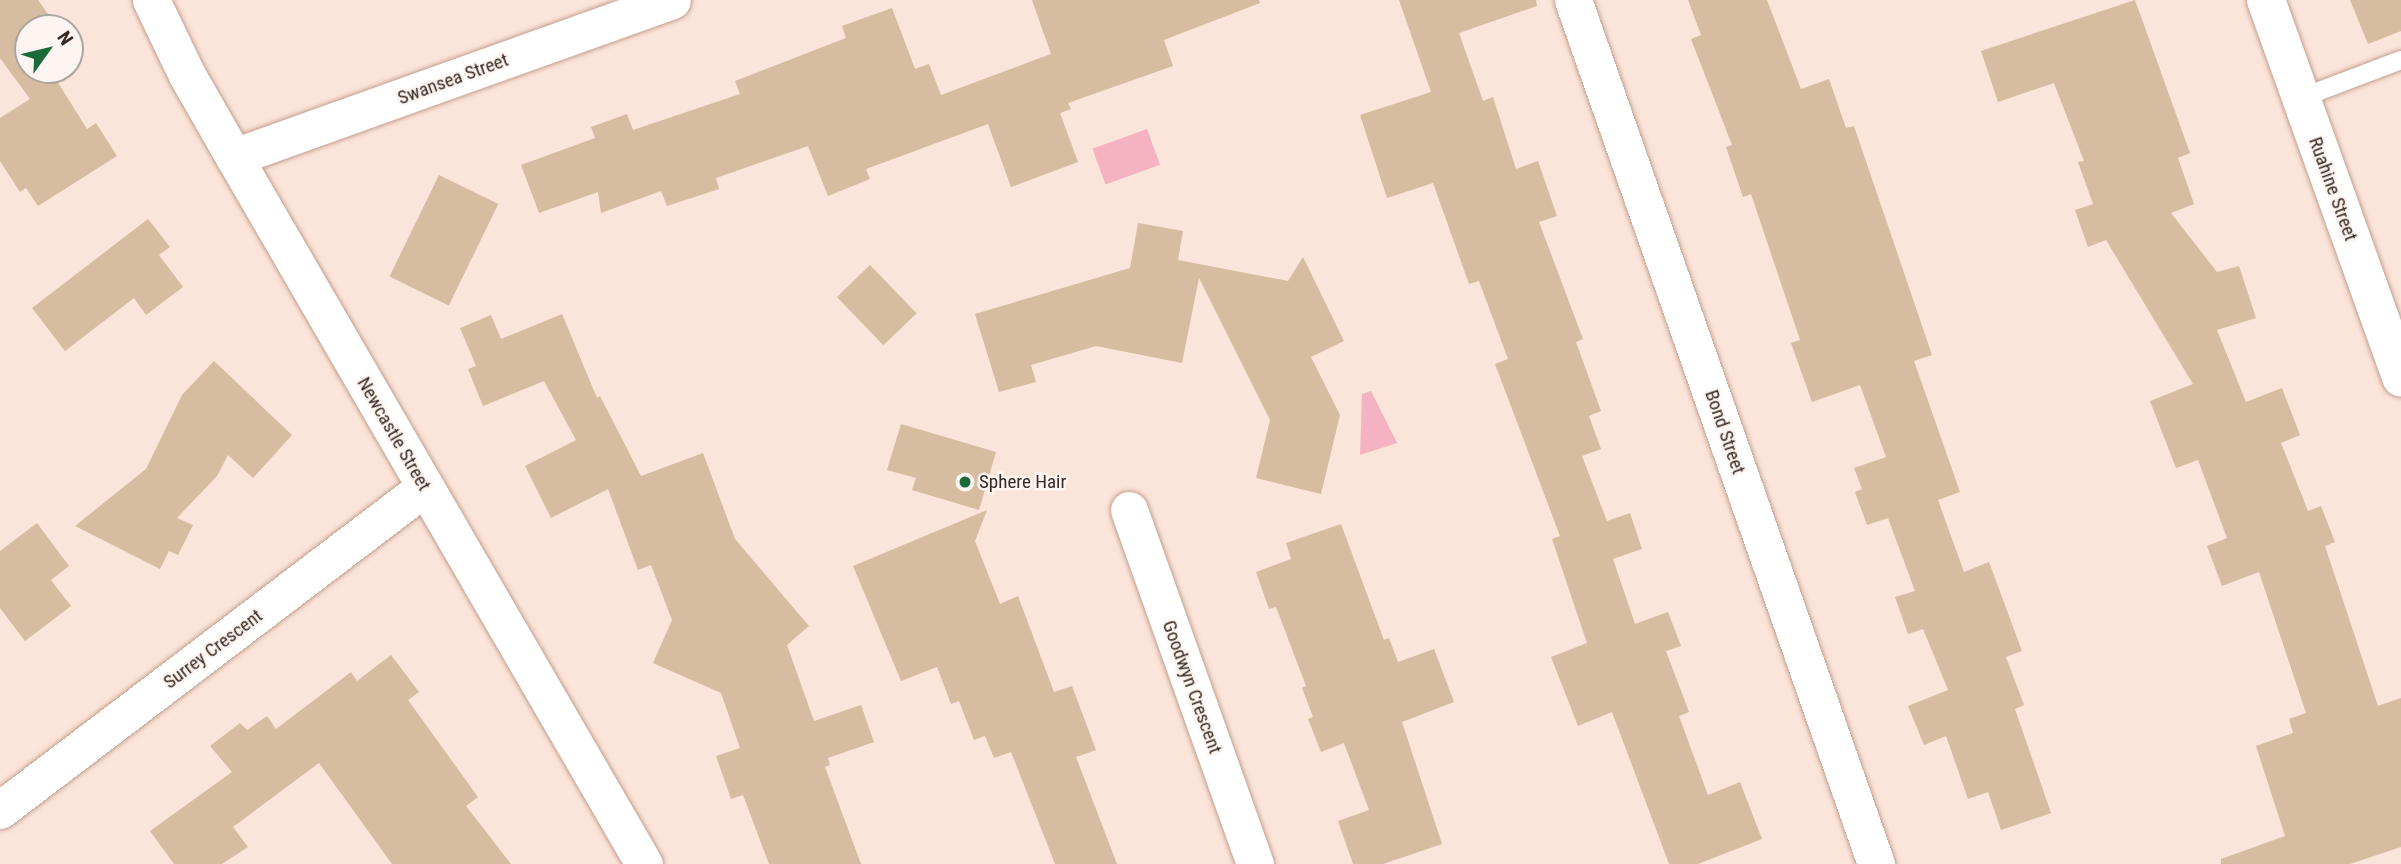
<!DOCTYPE html>
<html>
<head>
<meta charset="utf-8">
<style>
  body { margin:0 }
  #map { position:relative; width:2401px; height:864px; overflow:hidden; background:#fbe4d9; font-family:"Roboto Condensed",sans-serif }
  div>[style] { position:absolute }
  [style*='--x'] { left:calc(var(--x)*1px); top:calc(var(--y)*1px); width:calc(var(--w)*1px); rotate:calc(var(--a)*1deg) }
  .water>* { inset:0; background:#f5b2c0; transform-origin:0 0 }
  .building>* { inset:0; background:#d6bca0; transform-origin:0 0 }
  .roads { filter:drop-shadow(0 0 2px #c29f8e) drop-shadow(0 0 2px #c29f8e) }
  .lane>* { height:18px; margin:-9px; padding:0 9px; transform-origin:9px; border-radius:9px; background:#fff }
  .street>* { height:37px; margin:-18.5px; padding:0 18.5px; transform-origin:18.5px; border-radius:18.5px; background:#fff }
  .secondary>* { height:38px; margin:-19px; padding:0 19px; transform-origin:19px; border-radius:19px; background:#fff }
  .dots>* { width:19px; height:19px; translate:-50% -50%; box-sizing:border-box; border:4px solid #fdf5f1; border-radius:50% }
  span { translate:-50% -50%; white-space:nowrap; text-align:center; line-height:1.15; -webkit-text-stroke:5px #fdf5f1; paint-order:stroke }
  .street-label { font-size:19px; color:#382a23 }
  .poi-label { font-size:19px; color:#382a23 }
  .left { translate:0 -50%; text-align:left }
  .north { position:absolute; left:14px; top:14px; width:70px; height:70px; box-sizing:border-box; background:#fdf5f1; border:2px solid #aea49f; border-radius:50%; rotate:56deg; font-size:19px; font-weight:700; line-height:28px; text-align:center; color:#382a23 }
  .north::after { content:''; display:block; margin:auto; width:24px; height:32px; background:#1a6b3c; clip-path:polygon(50% 0,100% 100%,50% 72%,0 100%) }
</style>
</head>
<body>
<div id="map">
  <div class="water">
    <div style="left:1147px;top:129px;width:38px;height:58px;rotate:70deg"></div>
    <div style="clip-path:polygon(1371px 391px,1397px 443px,1360px 455px,1362px 394px)"></div>
  </div>
  <div class="building">
    <div style="clip-path:polygon(0 0,38px 0,58px 28px,28px 28px,28px 70px,50px 70px,87px 129px,96px 123px,117px 156px,38px 206px,26px 188px,20px 192px,0 161px,0 118px,30px 99px,0 58px)"></div>
    <div style="clip-path:polygon(1032px 0,1259px 0,1260px 3px,1164px 40px,1173px 66px,1068px 103px,1071px 109px,1060px 113px,1078px 162px,1011px 187px,988px 124px,866px 169px,870px 179px,828px 196px,808px 146px,716px 178px,719px 189px,667px 206px,661px 191px,601px 213px,598px 192px,539px 213px,521px 165px,595px 138px,591px 127px,627px 114px,633px 130px,740px 94px,735px 81px,846px 38px,842px 26px,892px 8px,915px 69px,929px 64px,941px 95px,1051px 54px)"></div>
    <div style="clip-path:polygon(1399px 0,1536px 0,1537px 6px,1459px 33px,1483px 101px,1493px 97px,1516px 169px,1538px 161px,1557px 216px,1539px 222px,1583px 339px,1576px 342px,1601px 411px,1589px 416px,1601px 449px,1582px 456px,1607px 521px,1630px 513px,1642px 549px,1613px 559px,1635px 624px,1668px 612px,1681px 646px,1666px 651px,1689px 712px,1679px 716px,1708px 795px,1740px 782px,1762px 839px,1698px 864px,1669px 864px,1612px 712px,1578px 726px,1551px 657px,1587px 643px,1552px 539px,1560px 536px,1495px 364px,1508px 359px,1479px 281px,1469px 284px,1433px 183px,1387px 198px,1360px 115px,1431px 92px)"></div>
    <div style="clip-path:polygon(1688px 0,1767px 0,1801px 89px,1829px 79px,1846px 128px,1854px 126px,1932px 355px,1914px 361px,1960px 492px,1938px 500px,1964px 572px,1989px 562px,2022px 651px,2006px 657px,2024px 705px,2015px 709px,2051px 813px,2001px 830px,1988px 792px,1968px 799px,1946px 736px,1924px 745px,1908px 706px,1948px 690px,1923px 629px,1908px 634px,1895px 597px,1915px 591px,1888px 518px,1867px 525px,1855px 492px,1862px 489px,1854px 468px,1886px 457px,1860px 385px,1812px 402px,1791px 343px,1800px 340px,1751px 194px,1743px 197px,1726px 147px,1732px 145px,1691px 39px,1701px 35px)"></div>
    <div style="clip-path:polygon(2135px 0,2190px 153px,2178px 158px,2194px 204px,2171px 213px,2217px 272px,2239px 266px,2256px 318px,2217px 330px,2246px 402px,2282px 388px,2300px 435px,2281px 443px,2308px 511px,2321px 506px,2335px 542px,2325px 546px,2378px 706px,2401px 698px,2401px 847px,2350px 864px,2221px 864px,2221px 859px,2285px 836px,2256px 746px,2293px 733px,2289px 719px,2306px 713px,2259px 572px,2222px 586px,2207px 546px,2227px 538px,2198px 460px,2176px 468px,2150px 401px,2193px 384px,2106px 240px,2088px 247px,2075px 210px,2093px 204px,2078px 162px,2084px 161px,2054px 83px,1998px 102px,1981px 51px)"></div>
    <div style="clip-path:polygon(2350px 0,2401px 0,2401px 31px,2368px 44px)"></div>
    <div style="left:439px;top:175px;width:66px;height:113px;rotate:26deg"></div>
    <div style="clip-path:polygon(148px 219px,170px 247px,159px 255px,183px 287px,146px 315px,134px 298px,65px 351px,32px 308px)"></div>
    <div style="clip-path:polygon(1138px 223px,1183px 231px,1178px 260px,1288px 281px,1303px 257px,1344px 341px,1311px 357px,1340px 415px,1321px 494px,1256px 478px,1270px 420px,1199px 278px,1182px 363px,1096px 346px,1031px 365px,1036px 382px,999px 392px,975px 314px,1130px 268px)"></div>
    <div style="left:870px;top:265px;width:67px;height:46px;rotate:46deg"></div>
    <div style="clip-path:polygon(562px 314px,597px 398px,600px 396px,641px 476px,703px 453px,735px 539px,809px 626px,787px 645px,814px 721px,861px 705px,874px 742px,828px 758px,830px 765px,825px 767px,861px 864px,769px 864px,743px 795px,731px 799px,716px 756px,740px 748px,721px 693px,653px 663px,672px 620px,651px 565px,638px 570px,608px 489px,551px 518px,525px 466px,576px 440px,544px 381px,483px 406px,468px 369px,476px 366px,460px 328px,491px 315px,501px 339px)"></div>
    <div style="clip-path:polygon(214px 361px,292px 435px,253px 478px,228px 455px,217px 476px,177px 518px,193px 525px,178px 555px,169px 551px,160px 569px,75px 526px,146px 469px,182px 395px)"></div>
    <div style="clip-path:polygon(901px 424px,996px 452px,979px 510px,912px 490px,916px 478px,887px 470px)"></div>
    <div style="clip-path:polygon(987px 510px,975px 541px,1000px 604px,1018px 596px,1054px 692px,1072px 686px,1096px 750px,1076px 757px,1117px 864px,1055px 864px,1011px 752px,994px 758px,985px 736px,974px 740px,959px 701px,951px 704px,937px 667px,901px 681px,853px 566px)"></div>
    <div style="clip-path:polygon(37px 523px,69px 566px,51px 580px,71px 606px,25px 641px,0 608px,0 551px)"></div>
    <div style="clip-path:polygon(1341px 524px,1384px 640px,1389px 638px,1398px 662px,1434px 649px,1454px 702px,1402px 722px,1442px 844px,1383px 864px,1353px 864px,1338px 821px,1369px 810px,1344px 743px,1321px 752px,1308px 719px,1313px 717px,1302px 688px,1306px 686px,1276px 607px,1269px 609px,1256px 572px,1291px 559px,1286px 543px)"></div>
    <div style="clip-path:polygon(391px 655px,419px 692px,408px 700px,478px 797px,466px 806px,511px 864px,392px 864px,319px 763px,233px 827px,248px 847px,222px 864px,174px 864px,150px 831px,232px 772px,210px 746px,240px 723px,247px 730px,267px 716px,276px 729px,351px 672px,357px 681px)"></div>
  </div>
  <div class="roads">
    <div class="lane">
      <div style="--x:2301;--y:98;--w:107;--a:-20.8"></div>
    </div>
    <div class="street">
      <div style="--x:151;--y:0;--w:83;--a:64.4"></div>
      <div style="--x:187;--y:75;--w:95;--a:60.2"></div>
      <div style="--x:234;--y:157;--w:817;--a:59.89"></div>
      <div style="--x:1573;--y:0;--w:916;--a:70.67"></div>
      <div style="--x:234;--y:157;--w:465;--a:-19.7"></div>
      <div style="--x:1129;--y:510;--w:376;--a:70.4"></div>
      <div style="--x:0;--y:810;--w:534;--a:-37.23"></div>
    </div>
    <div class="secondary">
      <div style="--x:2266;--y:0;--w:401;--a:70.3"></div>
    </div>
  </div>
  <div class="dots">
    <div style="left:965px;top:482px;background:#1a6b3c"></div>
  </div>
  <div class="street-label">
    <span style="left:453px;top:79px;rotate:-20deg">Swansea Street</span>
    <span style="left:2333px;top:189px;rotate:70deg">Ruahine Street</span>
    <span style="left:1725px;top:432px;rotate:71deg">Bond Street</span>
    <span style="left:394px;top:434px;rotate:60deg">Newcastle Street</span>
    <span style="left:213px;top:649px;rotate:-37deg">Surrey Crescent</span>
    <span style="left:1192px;top:687px;rotate:70deg">Goodwyn Crescent</span>
  </div>
  <div class="poi-label">
    <span class="left" style="left:979px;top:482px">Sphere Hair</span>
  </div>
  <div class="north">N</div>
</div>
</body>
</html>
